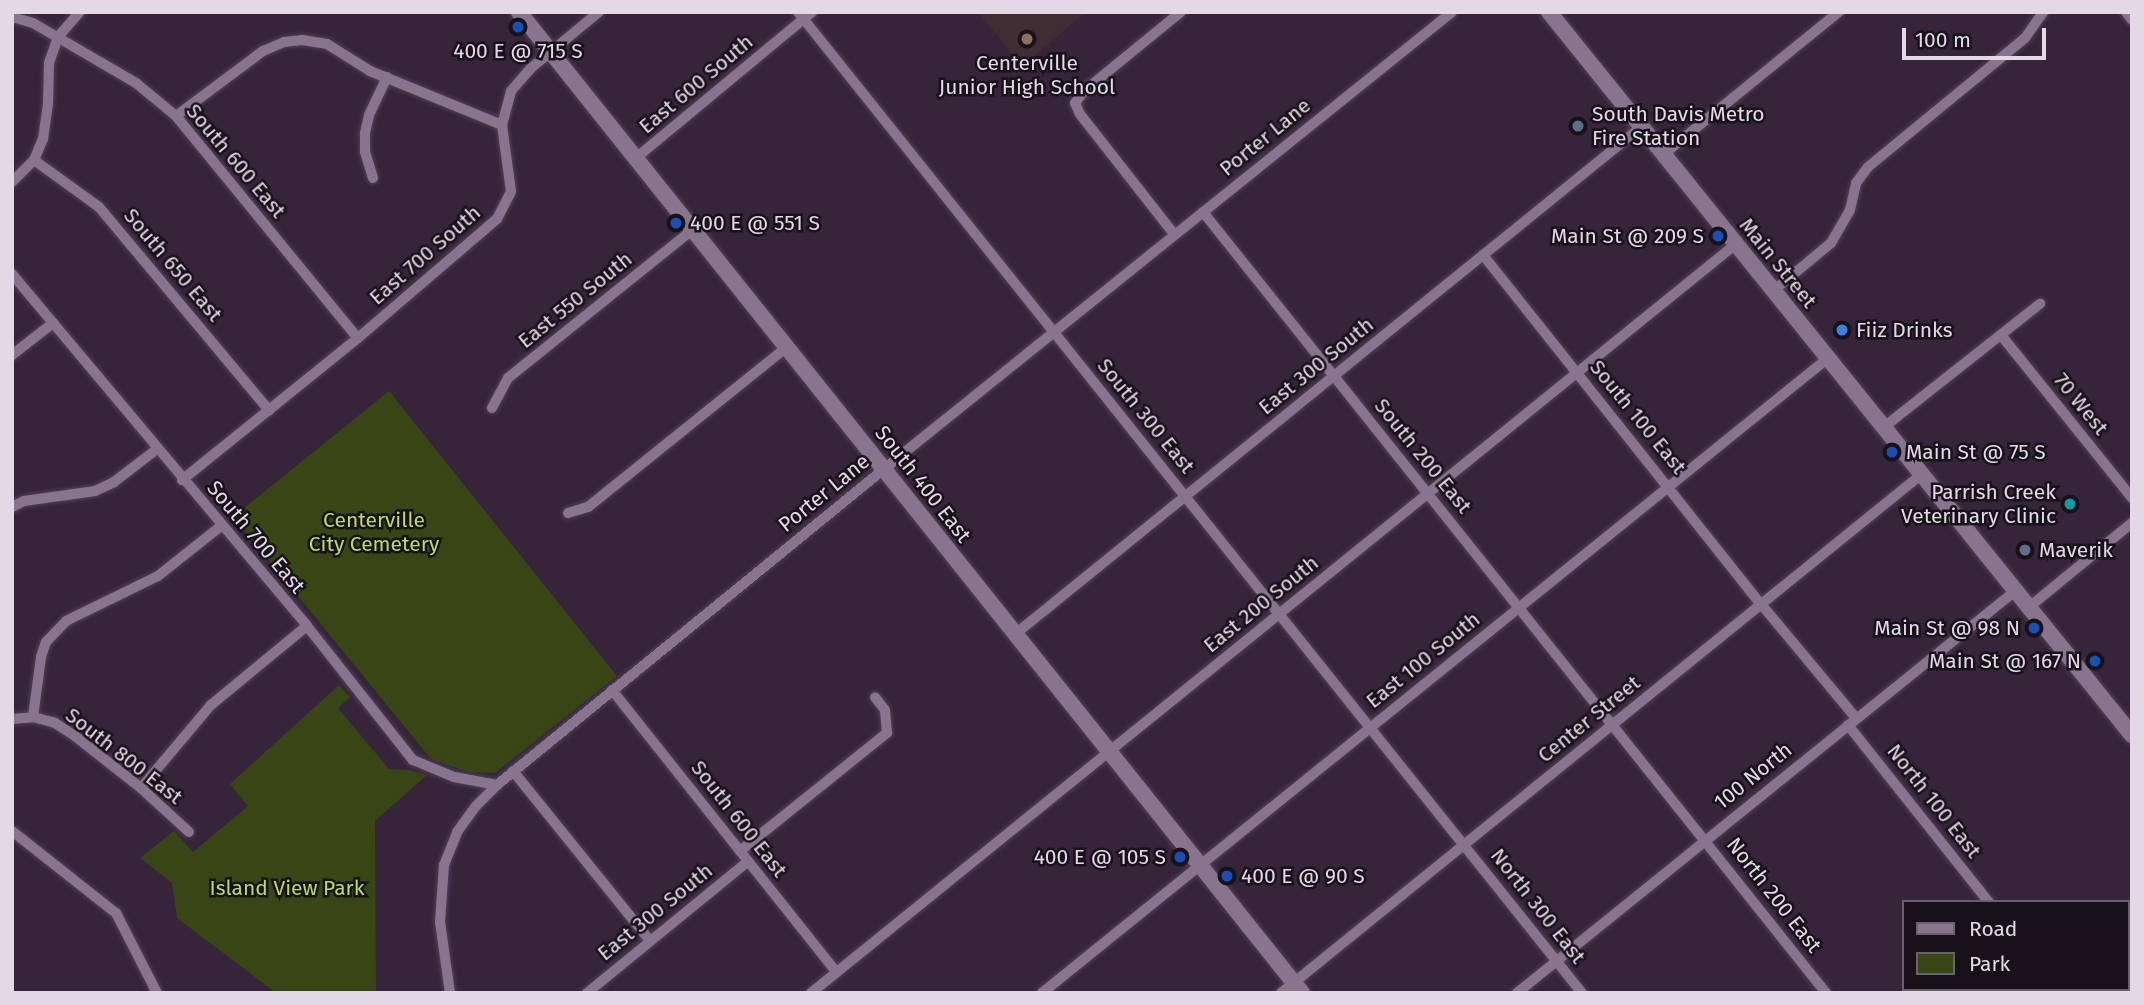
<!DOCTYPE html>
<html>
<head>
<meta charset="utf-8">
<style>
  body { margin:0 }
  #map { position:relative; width:2144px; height:1005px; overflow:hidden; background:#35243a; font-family:"Fira Sans",sans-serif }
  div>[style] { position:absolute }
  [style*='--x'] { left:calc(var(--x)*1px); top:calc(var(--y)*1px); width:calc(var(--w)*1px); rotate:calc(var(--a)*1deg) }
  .education>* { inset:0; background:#402d33; transform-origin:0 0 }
  .green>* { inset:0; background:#374614 }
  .roads { filter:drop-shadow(0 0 2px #504154) drop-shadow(0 0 2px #504154) }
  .street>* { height:10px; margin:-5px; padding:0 5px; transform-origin:5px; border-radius:5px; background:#88748f }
  .secondary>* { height:16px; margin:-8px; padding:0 8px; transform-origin:8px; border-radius:8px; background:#88748f }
  .dots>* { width:19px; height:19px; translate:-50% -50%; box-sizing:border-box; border:4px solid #18111a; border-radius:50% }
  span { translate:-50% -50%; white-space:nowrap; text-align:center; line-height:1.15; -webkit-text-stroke:5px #18111a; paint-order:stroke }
  .poi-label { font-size:21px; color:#e3d8e6 }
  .left { translate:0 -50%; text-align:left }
  .right { translate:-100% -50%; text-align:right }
  .street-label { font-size:21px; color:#e3d8e6 }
  .park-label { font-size:21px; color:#b6dd5f }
  .frame { position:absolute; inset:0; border:14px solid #e3d8e6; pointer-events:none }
  .legend { position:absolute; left:1902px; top:900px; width:228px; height:91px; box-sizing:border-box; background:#18111a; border:2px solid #69616c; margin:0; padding:9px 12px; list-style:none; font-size:21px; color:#e3d8e6 }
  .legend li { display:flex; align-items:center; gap:14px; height:35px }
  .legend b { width:35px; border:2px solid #69616c }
  .scale { position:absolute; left:1902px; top:28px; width:144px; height:32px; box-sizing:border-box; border:4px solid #e3d8e6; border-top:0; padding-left:9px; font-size:21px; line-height:24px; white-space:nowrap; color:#e3d8e6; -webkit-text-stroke:5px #18111a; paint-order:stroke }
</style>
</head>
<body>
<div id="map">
  <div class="education">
    <div style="clip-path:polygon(978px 12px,1086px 12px,1022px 66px)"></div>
    <div style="left:1913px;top:989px;width:137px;height:6px"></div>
  </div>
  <div class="green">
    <div style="clip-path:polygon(389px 391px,617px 676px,495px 773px,468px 772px,431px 759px,239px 524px,238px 513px)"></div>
    <div style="clip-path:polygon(339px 685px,350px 697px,338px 708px,389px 769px,410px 770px,427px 775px,375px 821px,376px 993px,276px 993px,177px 918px,172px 883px,140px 858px,174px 831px,193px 852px,248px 806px,230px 784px)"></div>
    <div style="clip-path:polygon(2132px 940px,2132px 993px,2072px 993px,2070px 989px,2128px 989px,2128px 942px)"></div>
  </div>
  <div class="roads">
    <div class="street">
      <div style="--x:798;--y:12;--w:1256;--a:51.37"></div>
      <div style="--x:2126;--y:12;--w:10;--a:53"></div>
      <div style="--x:12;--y:17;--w:22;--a:16"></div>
      <div style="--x:33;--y:23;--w:119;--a:30.2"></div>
      <div style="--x:136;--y:83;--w:52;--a:39.5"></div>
      <div style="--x:176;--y:116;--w:287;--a:50.7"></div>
      <div style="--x:176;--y:116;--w:109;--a:-36.8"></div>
      <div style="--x:263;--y:51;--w:23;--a:-23"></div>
      <div style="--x:284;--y:42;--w:18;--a:-6"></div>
      <div style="--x:302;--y:40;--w:25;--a:9"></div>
      <div style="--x:327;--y:44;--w:51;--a:32.1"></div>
      <div style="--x:370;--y:71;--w:143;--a:22.2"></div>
      <div style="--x:1664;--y:154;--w:225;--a:-39.1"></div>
      <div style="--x:636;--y:158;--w:229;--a:-39.7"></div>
      <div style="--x:34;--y:160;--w:80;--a:35.9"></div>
      <div style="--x:99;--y:207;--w:265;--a:50.1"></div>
      <div style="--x:373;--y:178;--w:28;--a:-107"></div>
      <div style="--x:365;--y:151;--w:18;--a:-90"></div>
      <div style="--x:365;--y:133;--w:18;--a:-77"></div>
      <div style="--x:369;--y:115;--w:42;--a:-64.7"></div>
      <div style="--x:12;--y:182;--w:31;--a:-45"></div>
      <div style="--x:34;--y:160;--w:23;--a:-67"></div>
      <div style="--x:43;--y:139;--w:35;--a:-82"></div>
      <div style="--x:48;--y:104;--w:41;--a:-88.6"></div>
      <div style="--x:49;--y:63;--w:28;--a:-71"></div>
      <div style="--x:58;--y:37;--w:33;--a:-49"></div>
      <div style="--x:1203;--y:212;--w:999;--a:51.42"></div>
      <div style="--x:1174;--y:234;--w:152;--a:-128.1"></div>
      <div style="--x:1080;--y:114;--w:12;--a:-114"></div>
      <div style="--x:1075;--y:103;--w:15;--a:-53"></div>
      <div style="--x:1084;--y:91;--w:125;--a:-39.2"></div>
      <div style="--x:1483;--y:255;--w:446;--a:51.5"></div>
      <div style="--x:1761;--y:604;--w:148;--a:50.2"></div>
      <div style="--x:12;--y:274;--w:459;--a:50"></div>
      <div style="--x:307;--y:626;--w:171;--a:51.7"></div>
      <div style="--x:413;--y:760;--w:44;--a:22.5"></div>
      <div style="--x:454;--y:777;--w:44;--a:10.5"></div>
      <div style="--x:1773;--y:291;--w:75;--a:-39.6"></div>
      <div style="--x:1831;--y:243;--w:38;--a:-60"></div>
      <div style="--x:1850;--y:210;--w:28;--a:-77"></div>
      <div style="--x:1856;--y:183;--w:20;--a:-53"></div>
      <div style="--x:1868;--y:167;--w:203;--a:-39.4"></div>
      <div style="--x:2025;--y:38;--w:32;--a:-55"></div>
      <div style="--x:2001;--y:335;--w:209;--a:51.2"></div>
      <div style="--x:12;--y:355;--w:52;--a:-38"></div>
      <div style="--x:492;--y:408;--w:34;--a:-62"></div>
      <div style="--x:508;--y:378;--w:238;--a:-38.8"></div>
      <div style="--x:1884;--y:427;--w:199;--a:-38.3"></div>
      <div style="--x:182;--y:480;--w:226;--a:-38.9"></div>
      <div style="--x:358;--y:338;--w:183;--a:-40.6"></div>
      <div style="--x:497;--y:219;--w:31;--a:-63"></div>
      <div style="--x:511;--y:191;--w:67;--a:-97.8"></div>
      <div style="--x:502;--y:125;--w:35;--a:-75"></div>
      <div style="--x:511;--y:91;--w:29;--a:-49"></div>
      <div style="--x:530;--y:69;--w:89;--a:-39.6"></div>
      <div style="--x:12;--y:507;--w:13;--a:-27"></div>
      <div style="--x:24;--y:501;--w:72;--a:-8"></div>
      <div style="--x:95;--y:491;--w:21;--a:-25"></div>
      <div style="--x:114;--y:482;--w:54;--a:-37.5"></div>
      <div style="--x:568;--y:513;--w:21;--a:-17"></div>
      <div style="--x:588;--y:507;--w:255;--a:-38.8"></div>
      <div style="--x:2028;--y:608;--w:134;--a:-39.3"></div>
      <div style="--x:1014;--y:635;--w:807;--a:-39.01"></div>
      <div style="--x:612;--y:690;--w:360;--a:51.5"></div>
      <div style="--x:33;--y:717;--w:23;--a:15"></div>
      <div style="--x:55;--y:723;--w:24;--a:33"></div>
      <div style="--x:75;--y:736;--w:84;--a:38.2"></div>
      <div style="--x:141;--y:788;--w:65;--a:42.5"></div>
      <div style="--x:12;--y:719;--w:21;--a:-5"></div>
      <div style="--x:33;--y:717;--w:61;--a:-82.4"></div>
      <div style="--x:41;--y:657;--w:16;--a:-72"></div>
      <div style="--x:46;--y:642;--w:29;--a:-46"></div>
      <div style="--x:66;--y:621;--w:102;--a:-26.1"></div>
      <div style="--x:158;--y:576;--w:80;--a:-38.4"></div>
      <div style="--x:1848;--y:725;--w:226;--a:51.5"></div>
      <div style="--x:513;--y:771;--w:218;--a:51.1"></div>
      <div style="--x:141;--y:788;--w:109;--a:-49.9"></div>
      <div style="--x:211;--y:705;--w:124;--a:-39.5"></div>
      <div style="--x:12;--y:831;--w:132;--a:38.3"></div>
      <div style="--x:116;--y:913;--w:90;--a:62.9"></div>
      <div style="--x:740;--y:851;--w:189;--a:-38.8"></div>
      <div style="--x:887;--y:733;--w:23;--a:-95"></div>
      <div style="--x:885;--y:710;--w:16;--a:-128"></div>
      <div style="--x:2059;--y:989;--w:4;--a:63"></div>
      <div style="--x:450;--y:993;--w:72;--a:-98"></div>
      <div style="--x:440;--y:922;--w:57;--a:-86"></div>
      <div style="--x:444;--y:865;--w:35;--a:-68"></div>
      <div style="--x:457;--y:832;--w:32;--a:-54"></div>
      <div style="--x:476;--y:806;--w:30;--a:-45"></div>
      <div style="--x:497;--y:785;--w:514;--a:-39.23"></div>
      <div style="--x:895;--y:460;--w:715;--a:-38.81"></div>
      <div style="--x:587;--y:993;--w:208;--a:-39.3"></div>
      <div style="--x:811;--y:993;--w:1190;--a:-39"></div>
      <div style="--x:1042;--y:993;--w:1010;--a:-38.93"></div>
      <div style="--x:1281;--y:993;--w:825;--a:-39"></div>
      <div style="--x:1517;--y:993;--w:640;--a:-38.91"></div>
    </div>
    <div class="secondary">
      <div style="--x:519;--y:12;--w:1255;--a:51.4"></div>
      <div style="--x:1549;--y:12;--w:929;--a:51.12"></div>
    </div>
  </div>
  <div class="dots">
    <div style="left:518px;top:27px;background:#1a4fb4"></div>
    <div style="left:1027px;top:39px;background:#8d6e63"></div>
    <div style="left:1578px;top:126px;background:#5c6f8a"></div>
    <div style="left:676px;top:223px;background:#1a4fb4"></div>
    <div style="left:1718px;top:236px;background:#1a4fb4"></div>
    <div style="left:1842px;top:330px;background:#3f7fe0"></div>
    <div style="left:1892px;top:452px;background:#1a4fb4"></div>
    <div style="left:2070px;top:504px;background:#0f9aa8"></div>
    <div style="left:2025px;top:550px;background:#5c6f8a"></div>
    <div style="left:2034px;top:628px;background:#1a4fb4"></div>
    <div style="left:2095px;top:661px;background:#1a4fb4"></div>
    <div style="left:1180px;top:857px;background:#1a4fb4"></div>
    <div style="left:1227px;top:876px;background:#1a4fb4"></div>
  </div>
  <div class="poi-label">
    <span style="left:518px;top:51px">400 E @ 715 S</span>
    <span style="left:1027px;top:75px">Centerville<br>Junior High School</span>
    <span class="left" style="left:1592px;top:126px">South Davis Metro<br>Fire Station</span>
    <span class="left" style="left:690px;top:223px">400 E @ 551 S</span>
    <span class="right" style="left:1704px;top:236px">Main St @ 209 S</span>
    <span class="left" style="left:1856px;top:330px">Fiiz Drinks</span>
    <span class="left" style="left:1906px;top:452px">Main St @ 75 S</span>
    <span class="right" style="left:2056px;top:504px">Parrish Creek<br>Veterinary Clinic</span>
    <span class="left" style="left:2039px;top:550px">Maverik</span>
    <span class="right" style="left:2020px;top:628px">Main St @ 98 N</span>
    <span class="right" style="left:2081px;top:661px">Main St @ 167 N</span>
    <span class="right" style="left:1166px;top:857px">400 E @ 105 S</span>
    <span class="left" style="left:1241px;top:876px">400 E @ 90 S</span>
  </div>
  <div class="street-label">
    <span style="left:696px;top:84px;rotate:-40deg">East 600 South</span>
    <span style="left:1265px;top:137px;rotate:-39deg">Porter Lane</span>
    <span style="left:236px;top:161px;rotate:50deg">South 600 East</span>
    <span style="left:425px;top:255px;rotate:-41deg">East 700 South</span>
    <span style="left:1778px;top:263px;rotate:51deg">Main Street</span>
    <span style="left:173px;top:265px;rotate:50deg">South 650 East</span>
    <span style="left:575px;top:300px;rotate:-39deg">East 550 South</span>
    <span style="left:1316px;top:366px;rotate:-39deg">East 300 South</span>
    <span style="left:2081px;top:404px;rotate:51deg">70 West</span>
    <span style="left:1146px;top:416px;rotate:51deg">South 300 East</span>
    <span style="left:1638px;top:417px;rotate:51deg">South 100 East</span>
    <span style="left:1423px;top:456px;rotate:51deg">South 200 East</span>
    <span style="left:923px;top:484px;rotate:52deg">South 400 East</span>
    <span style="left:824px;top:493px;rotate:-39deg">Porter Lane</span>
    <span style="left:256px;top:537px;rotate:50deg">South 700 East</span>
    <span style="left:1261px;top:604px;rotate:-39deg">East 200 South</span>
    <span style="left:1423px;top:660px;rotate:-39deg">East 100 South</span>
    <span style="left:1589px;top:719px;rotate:-39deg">Center Street</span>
    <span style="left:124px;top:756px;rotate:38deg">South 800 East</span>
    <span style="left:1753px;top:776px;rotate:-39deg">100 North</span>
    <span style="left:1934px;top:801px;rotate:52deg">North 100 East</span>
    <span style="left:739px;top:819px;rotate:52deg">South 600 East</span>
    <span style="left:1774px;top:895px;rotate:52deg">North 200 East</span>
    <span style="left:1538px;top:906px;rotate:52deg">North 300 East</span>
    <span style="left:655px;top:912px;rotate:-39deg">East 300 South</span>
  </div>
  <div class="park-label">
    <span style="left:374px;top:532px">Centerville<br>City Cemetery</span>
    <span style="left:287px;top:888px">Island View Park</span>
  </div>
  <div class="frame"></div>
  <ul class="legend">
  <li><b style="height:9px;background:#88748f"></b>Road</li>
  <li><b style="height:19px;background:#374614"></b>Park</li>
  </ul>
  <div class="scale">100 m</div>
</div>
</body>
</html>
